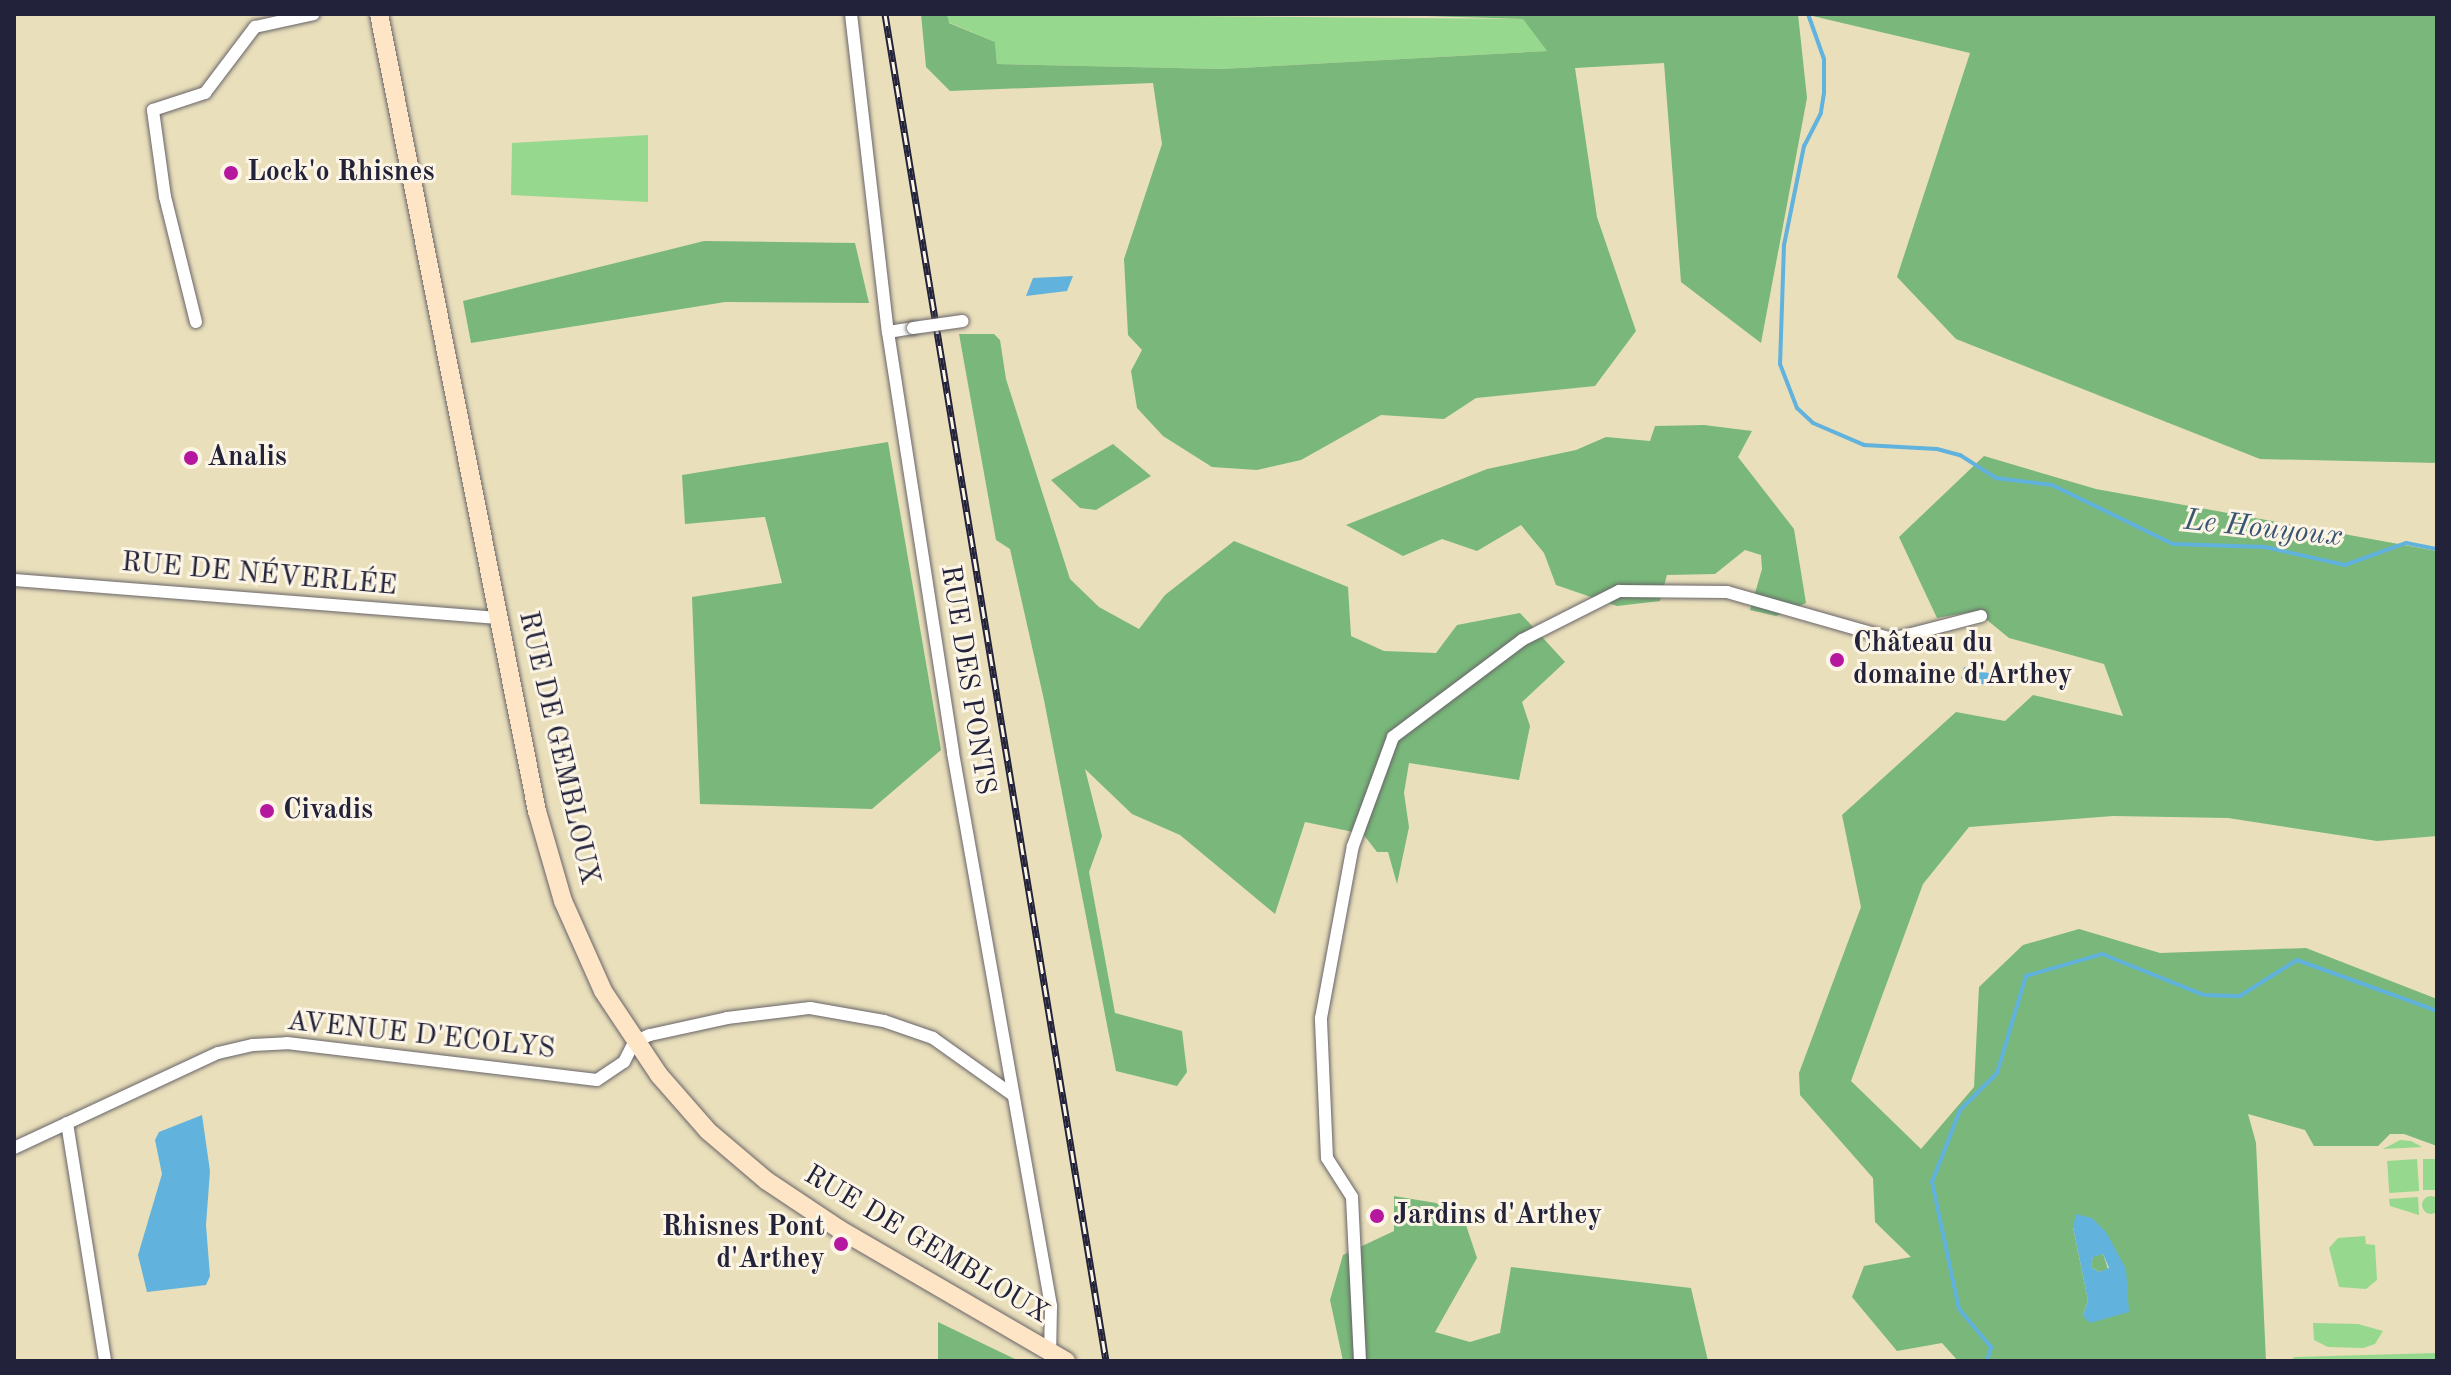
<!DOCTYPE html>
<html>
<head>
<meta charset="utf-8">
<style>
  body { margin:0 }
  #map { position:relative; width:2451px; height:1375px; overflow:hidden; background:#e9dfbb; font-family:"Old Standard TT",serif }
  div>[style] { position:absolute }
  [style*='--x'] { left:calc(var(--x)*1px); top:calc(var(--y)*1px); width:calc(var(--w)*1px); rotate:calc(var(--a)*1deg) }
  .green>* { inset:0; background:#97d88f; transform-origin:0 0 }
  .round { border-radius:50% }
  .forest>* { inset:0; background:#79b87a }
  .water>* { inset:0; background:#61b2dc; transform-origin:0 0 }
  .stream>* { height:4px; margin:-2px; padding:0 2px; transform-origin:2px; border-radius:2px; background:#61b2dc }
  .roads { filter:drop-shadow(0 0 2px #686468) drop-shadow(0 0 2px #686468) }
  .minor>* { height:12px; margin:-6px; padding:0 6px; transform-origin:6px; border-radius:6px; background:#fff }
  .secondary>* { height:18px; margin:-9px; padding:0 9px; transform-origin:9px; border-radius:9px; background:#fde5c5 }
  .rail>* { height:7px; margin-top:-3.5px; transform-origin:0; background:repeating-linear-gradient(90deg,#fcf5e5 0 12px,#22223b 0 24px); box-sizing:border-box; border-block:2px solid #22223b }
  .bridges { filter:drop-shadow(0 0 2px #686468) drop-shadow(0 0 2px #686468) }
  .minor-bridge>* { height:12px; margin:-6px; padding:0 6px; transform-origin:6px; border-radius:6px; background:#fff }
  .dots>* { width:22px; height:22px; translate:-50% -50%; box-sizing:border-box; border:4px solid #fcf5e5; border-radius:50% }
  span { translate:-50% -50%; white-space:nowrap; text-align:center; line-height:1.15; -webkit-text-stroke:6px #fcf5e5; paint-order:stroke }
  .poi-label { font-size:28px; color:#22223b; font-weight:700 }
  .left { translate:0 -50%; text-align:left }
  .right { translate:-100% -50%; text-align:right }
  .street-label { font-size:28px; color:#22223b }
  .water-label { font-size:30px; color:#385473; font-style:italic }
  .frame { position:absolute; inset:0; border:16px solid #22223b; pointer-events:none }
</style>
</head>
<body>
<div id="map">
  <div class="green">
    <div style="clip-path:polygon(947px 14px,1524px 19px,1547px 51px,1221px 69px,997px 64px,995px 42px,948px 22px)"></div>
    <div style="clip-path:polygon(648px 135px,648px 202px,511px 195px,512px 143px)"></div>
    <div style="clip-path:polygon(2400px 1140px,2411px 1141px,2422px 1147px,2383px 1149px)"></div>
    <div style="left:2417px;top:1159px;width:32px;height:30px;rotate:86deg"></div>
    <div style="left:2437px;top:1159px;width:31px;height:14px;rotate:90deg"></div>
    <div class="round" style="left:2422px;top:1196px;width:18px;height:18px"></div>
    <div style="clip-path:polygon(2418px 1197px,2419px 1215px,2390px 1206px,2389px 1199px)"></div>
    <div style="clip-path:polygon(2365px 1236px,2366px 1244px,2375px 1245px,2377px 1280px,2366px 1289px,2339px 1287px,2329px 1248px,2338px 1238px)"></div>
    <div style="clip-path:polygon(2313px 1323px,2358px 1324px,2383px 1331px,2375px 1344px,2363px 1348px,2328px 1347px,2314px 1340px)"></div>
    <div style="clip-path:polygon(2437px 1353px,2437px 1361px,2289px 1361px,2295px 1357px)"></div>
  </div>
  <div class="forest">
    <div style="clip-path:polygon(921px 14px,947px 14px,949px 23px,995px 42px,997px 64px,1221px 69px,1547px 51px,1523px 19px,1362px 14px,1798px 14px,1807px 98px,1761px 343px,1681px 282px,1664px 63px,1575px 68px,1597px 217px,1636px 331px,1595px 386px,1476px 398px,1444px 419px,1381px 415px,1301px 460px,1257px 470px,1212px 467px,1163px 436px,1137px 408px,1131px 371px,1142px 350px,1128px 335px,1124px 259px,1162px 144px,1153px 83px,950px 91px,926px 67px)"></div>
    <div style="clip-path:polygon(1804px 14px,2437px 14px,2437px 463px,2260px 459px,1956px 339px,1897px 277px,1970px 53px)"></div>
    <div style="clip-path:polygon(704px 241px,855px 243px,869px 303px,725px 302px,471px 343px,463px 301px)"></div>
    <div style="clip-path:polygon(959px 334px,994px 334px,1000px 340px,1006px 379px,1070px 579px,1099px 607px,1139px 629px,1165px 595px,1234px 541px,1348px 587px,1351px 636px,1384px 651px,1436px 653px,1457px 625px,1520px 613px,1565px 662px,1522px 702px,1530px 726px,1519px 780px,1409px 763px,1404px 793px,1409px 827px,1397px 884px,1388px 852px,1377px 852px,1363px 834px,1305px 822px,1275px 914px,1180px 835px,1132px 814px,1085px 769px,1102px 836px,1089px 872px,1115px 1013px,1182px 1031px,1187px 1072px,1177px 1086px,1116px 1071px,1044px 700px,1010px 549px,996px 540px)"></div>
    <div style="clip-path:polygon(1704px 425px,1752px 431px,1738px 457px,1794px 529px,1806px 603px,1776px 616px,1750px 610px,1762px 569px,1761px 555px,1745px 550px,1715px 574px,1667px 575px,1660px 601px,1617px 606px,1556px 585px,1544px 553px,1521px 525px,1477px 551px,1442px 539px,1403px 556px,1346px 525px,1487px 469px,1576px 450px,1606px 437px,1650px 441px,1655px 426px)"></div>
    <div style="clip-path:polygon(888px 442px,941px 750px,872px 809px,700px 804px,692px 597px,782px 583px,765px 517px,685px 524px,682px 475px)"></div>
    <div style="clip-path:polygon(1113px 444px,1151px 476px,1096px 510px,1080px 508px,1051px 480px)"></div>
    <div style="clip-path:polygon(evenodd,1984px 456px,2096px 489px,2437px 551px,2437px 836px,2377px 841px,2228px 818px,2113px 816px,1969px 827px,1923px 884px,1851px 1081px,1921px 1149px,1974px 1087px,1979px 987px,2023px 945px,2079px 929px,2160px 953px,2306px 948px,2437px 999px,2437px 1146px,2404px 1134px,2390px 1134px,2378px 1146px,2314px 1146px,2305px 1130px,2248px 1114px,2256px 1143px,2266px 1361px,1958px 1361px,1942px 1343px,1897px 1351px,1852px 1297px,1864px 1266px,1911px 1257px,1875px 1222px,1873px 1178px,1800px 1095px,1799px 1073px,1861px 907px,1842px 815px,1956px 712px,2005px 721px,2033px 695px,2123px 716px,2104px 664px,2009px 638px,1976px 611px,1937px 618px,1899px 537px,1984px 456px,2073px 1227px,2126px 1269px,2083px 1316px,2088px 1300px,2073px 1227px)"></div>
    <div style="clip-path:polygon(1394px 1196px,1436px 1203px,1465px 1222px,1477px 1258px,1435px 1332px,1470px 1342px,1500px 1333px,1511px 1267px,1691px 1288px,1708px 1361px,1343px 1361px,1330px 1300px,1343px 1255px,1394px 1231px)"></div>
    <div style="clip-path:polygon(2103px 1254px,2108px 1269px,2099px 1272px,2091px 1267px,2093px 1256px)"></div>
    <div style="clip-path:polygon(938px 1322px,1019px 1361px,938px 1361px)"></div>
  </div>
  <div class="water">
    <div style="clip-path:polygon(1073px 276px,1067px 291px,1026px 296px,1033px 278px)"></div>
    <div style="left:1964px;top:667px;width:32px;height:12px;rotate:14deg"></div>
    <div style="clip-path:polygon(202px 1115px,210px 1171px,206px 1225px,210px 1276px,206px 1285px,147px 1292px,138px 1255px,162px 1174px,155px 1140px,159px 1132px)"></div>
    <div style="clip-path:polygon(evenodd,2076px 1214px,2092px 1218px,2106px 1232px,2126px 1269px,2129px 1312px,2090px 1323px,2083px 1316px,2088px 1300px,2073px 1227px,2076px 1214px,2103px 1254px,2109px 1268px,2099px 1272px,2091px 1267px,2093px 1257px,2103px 1254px)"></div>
  </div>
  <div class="stream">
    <div style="--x:1808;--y:14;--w:48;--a:70.4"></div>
    <div style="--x:1824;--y:59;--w:34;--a:90"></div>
    <div style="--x:1824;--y:93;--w:20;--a:99"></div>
    <div style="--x:1821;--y:113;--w:37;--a:117"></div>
    <div style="--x:1804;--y:146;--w:101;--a:101.4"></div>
    <div style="--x:1784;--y:245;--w:119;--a:91.9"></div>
    <div style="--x:1780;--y:364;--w:47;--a:68.9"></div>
    <div style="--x:1797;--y:408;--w:22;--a:43"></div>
    <div style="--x:1813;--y:423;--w:56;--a:23.3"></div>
    <div style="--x:1864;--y:445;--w:73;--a:3.1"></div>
    <div style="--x:1937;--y:449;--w:24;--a:15"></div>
    <div style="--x:1960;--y:455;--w:43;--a:32.6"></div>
    <div style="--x:1996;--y:478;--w:56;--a:7.1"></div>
    <div style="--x:2052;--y:485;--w:135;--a:26"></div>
    <div style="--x:2173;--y:544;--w:92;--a:1.9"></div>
    <div style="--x:2265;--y:547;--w:82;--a:12.7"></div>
    <div style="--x:2345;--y:565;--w:65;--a:-19.8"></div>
    <div style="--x:2406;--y:543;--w:32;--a:11"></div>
    <div style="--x:1987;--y:1361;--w:15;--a:-74"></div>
    <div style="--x:1991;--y:1347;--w:50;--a:-130.1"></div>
    <div style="--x:1959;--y:1309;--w:130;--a:-102"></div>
    <div style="--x:1932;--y:1182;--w:77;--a:-68.7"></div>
    <div style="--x:1960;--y:1110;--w:52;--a:-45"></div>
    <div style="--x:1997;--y:1073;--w:101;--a:-73.4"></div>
    <div style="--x:2026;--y:976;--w:79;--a:-16.1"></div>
    <div style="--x:2102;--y:954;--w:110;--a:21.9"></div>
    <div style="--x:2204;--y:995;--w:36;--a:2"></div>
    <div style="--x:2240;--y:996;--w:67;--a:-32.3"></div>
    <div style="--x:2297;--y:960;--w:149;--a:20"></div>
  </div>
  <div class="roads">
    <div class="minor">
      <div style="--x:851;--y:14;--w:320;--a:83.4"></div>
      <div style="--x:888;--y:332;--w:426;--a:81.2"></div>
      <div style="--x:953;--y:753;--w:562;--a:79.95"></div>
      <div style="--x:1051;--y:1306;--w:52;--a:91.1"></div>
      <div style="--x:196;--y:322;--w:129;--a:-103.9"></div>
      <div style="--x:165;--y:197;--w:88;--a:-97.9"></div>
      <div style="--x:153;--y:110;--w:55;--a:-18.1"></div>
      <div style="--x:205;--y:93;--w:83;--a:-52.9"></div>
      <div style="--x:255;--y:27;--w:60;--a:-12.4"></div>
      <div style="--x:888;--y:332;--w:25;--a:-9"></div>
      <div style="--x:14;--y:580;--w:486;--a:4.5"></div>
      <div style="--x:67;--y:1123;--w:241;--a:80.9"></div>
      <div style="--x:14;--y:1148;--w:225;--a:-25"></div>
      <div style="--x:218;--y:1053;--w:36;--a:-13"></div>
      <div style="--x:253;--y:1045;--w:34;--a:-3"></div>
      <div style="--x:287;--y:1043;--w:312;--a:6.8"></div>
      <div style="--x:597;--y:1080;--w:32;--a:-34"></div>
      <div style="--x:624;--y:1062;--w:22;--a:-63"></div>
      <div style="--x:634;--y:1042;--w:17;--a:-24"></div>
      <div style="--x:650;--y:1035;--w:79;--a:-12.4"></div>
      <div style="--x:727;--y:1018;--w:84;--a:-6.9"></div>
      <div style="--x:810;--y:1008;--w:75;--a:10"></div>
      <div style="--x:884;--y:1021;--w:52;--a:19.1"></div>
      <div style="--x:933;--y:1038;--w:98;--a:35.5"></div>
      <div style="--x:1360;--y:1361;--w:164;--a:-92.8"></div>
      <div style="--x:1352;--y:1197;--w:46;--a:-122.7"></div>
      <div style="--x:1327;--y:1158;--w:140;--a:-92.5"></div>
      <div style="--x:1321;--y:1018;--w:175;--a:-79.5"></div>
      <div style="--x:1353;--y:846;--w:116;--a:-69.8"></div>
      <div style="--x:1393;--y:737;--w:161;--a:-36.9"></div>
      <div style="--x:1522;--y:640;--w:109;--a:-26.8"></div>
      <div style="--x:1619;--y:591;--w:108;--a:0.5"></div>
      <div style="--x:1727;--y:592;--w:172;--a:15.9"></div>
      <div style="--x:1892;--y:639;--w:92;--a:-14.5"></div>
    </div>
    <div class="secondary">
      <div style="--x:379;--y:14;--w:813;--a:78.79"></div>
      <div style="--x:537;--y:811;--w:94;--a:73.9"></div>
      <div style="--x:563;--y:901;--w:98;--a:66"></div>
      <div style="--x:603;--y:991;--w:101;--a:56.3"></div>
      <div style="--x:659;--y:1075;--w:74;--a:48.8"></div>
      <div style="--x:708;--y:1131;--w:77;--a:40.3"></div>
      <div style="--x:767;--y:1181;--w:87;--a:33.7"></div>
      <div style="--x:839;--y:1229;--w:263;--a:30.2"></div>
    </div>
  </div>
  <div class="rail">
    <div style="--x:885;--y:14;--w:1365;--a:80.68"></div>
  </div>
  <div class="bridges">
    <div class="minor-bridge">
      <div style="--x:913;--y:328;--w:50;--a:-8"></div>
    </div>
  </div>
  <div class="dots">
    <div style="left:231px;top:173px;background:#b5179e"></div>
    <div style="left:191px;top:458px;background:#b5179e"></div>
    <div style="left:1837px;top:660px;background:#b5179e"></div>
    <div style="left:267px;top:811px;background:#b5179e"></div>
    <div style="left:1377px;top:1216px;background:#b5179e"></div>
    <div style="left:841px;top:1244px;background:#b5179e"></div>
  </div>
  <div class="poi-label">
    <span class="left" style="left:247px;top:173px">Lock'o Rhisnes</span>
    <span class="left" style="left:207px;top:458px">Analis</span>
    <span class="left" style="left:1853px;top:660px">Château du<br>domaine d'Arthey</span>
    <span class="left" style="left:283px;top:811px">Civadis</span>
    <span class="left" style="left:1393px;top:1216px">Jardins d'Arthey</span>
    <span class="right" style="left:825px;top:1244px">Rhisnes Pont<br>d'Arthey</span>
  </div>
  <div class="street-label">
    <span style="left:259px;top:575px;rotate:5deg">RUE DE NÉVERLÉE</span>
    <span style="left:967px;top:680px;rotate:81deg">RUE DES PONTS</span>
    <span style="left:558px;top:748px;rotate:77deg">RUE DE GEMBLOUX</span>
    <span style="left:421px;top:1036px;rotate:6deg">AVENUE D'ECOLYS</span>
    <span style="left:926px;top:1245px;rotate:31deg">RUE DE GEMBLOUX</span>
  </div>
  <div class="water-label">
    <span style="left:2263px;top:529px;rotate:6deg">Le Houyoux</span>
  </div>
  <div class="frame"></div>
</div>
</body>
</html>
